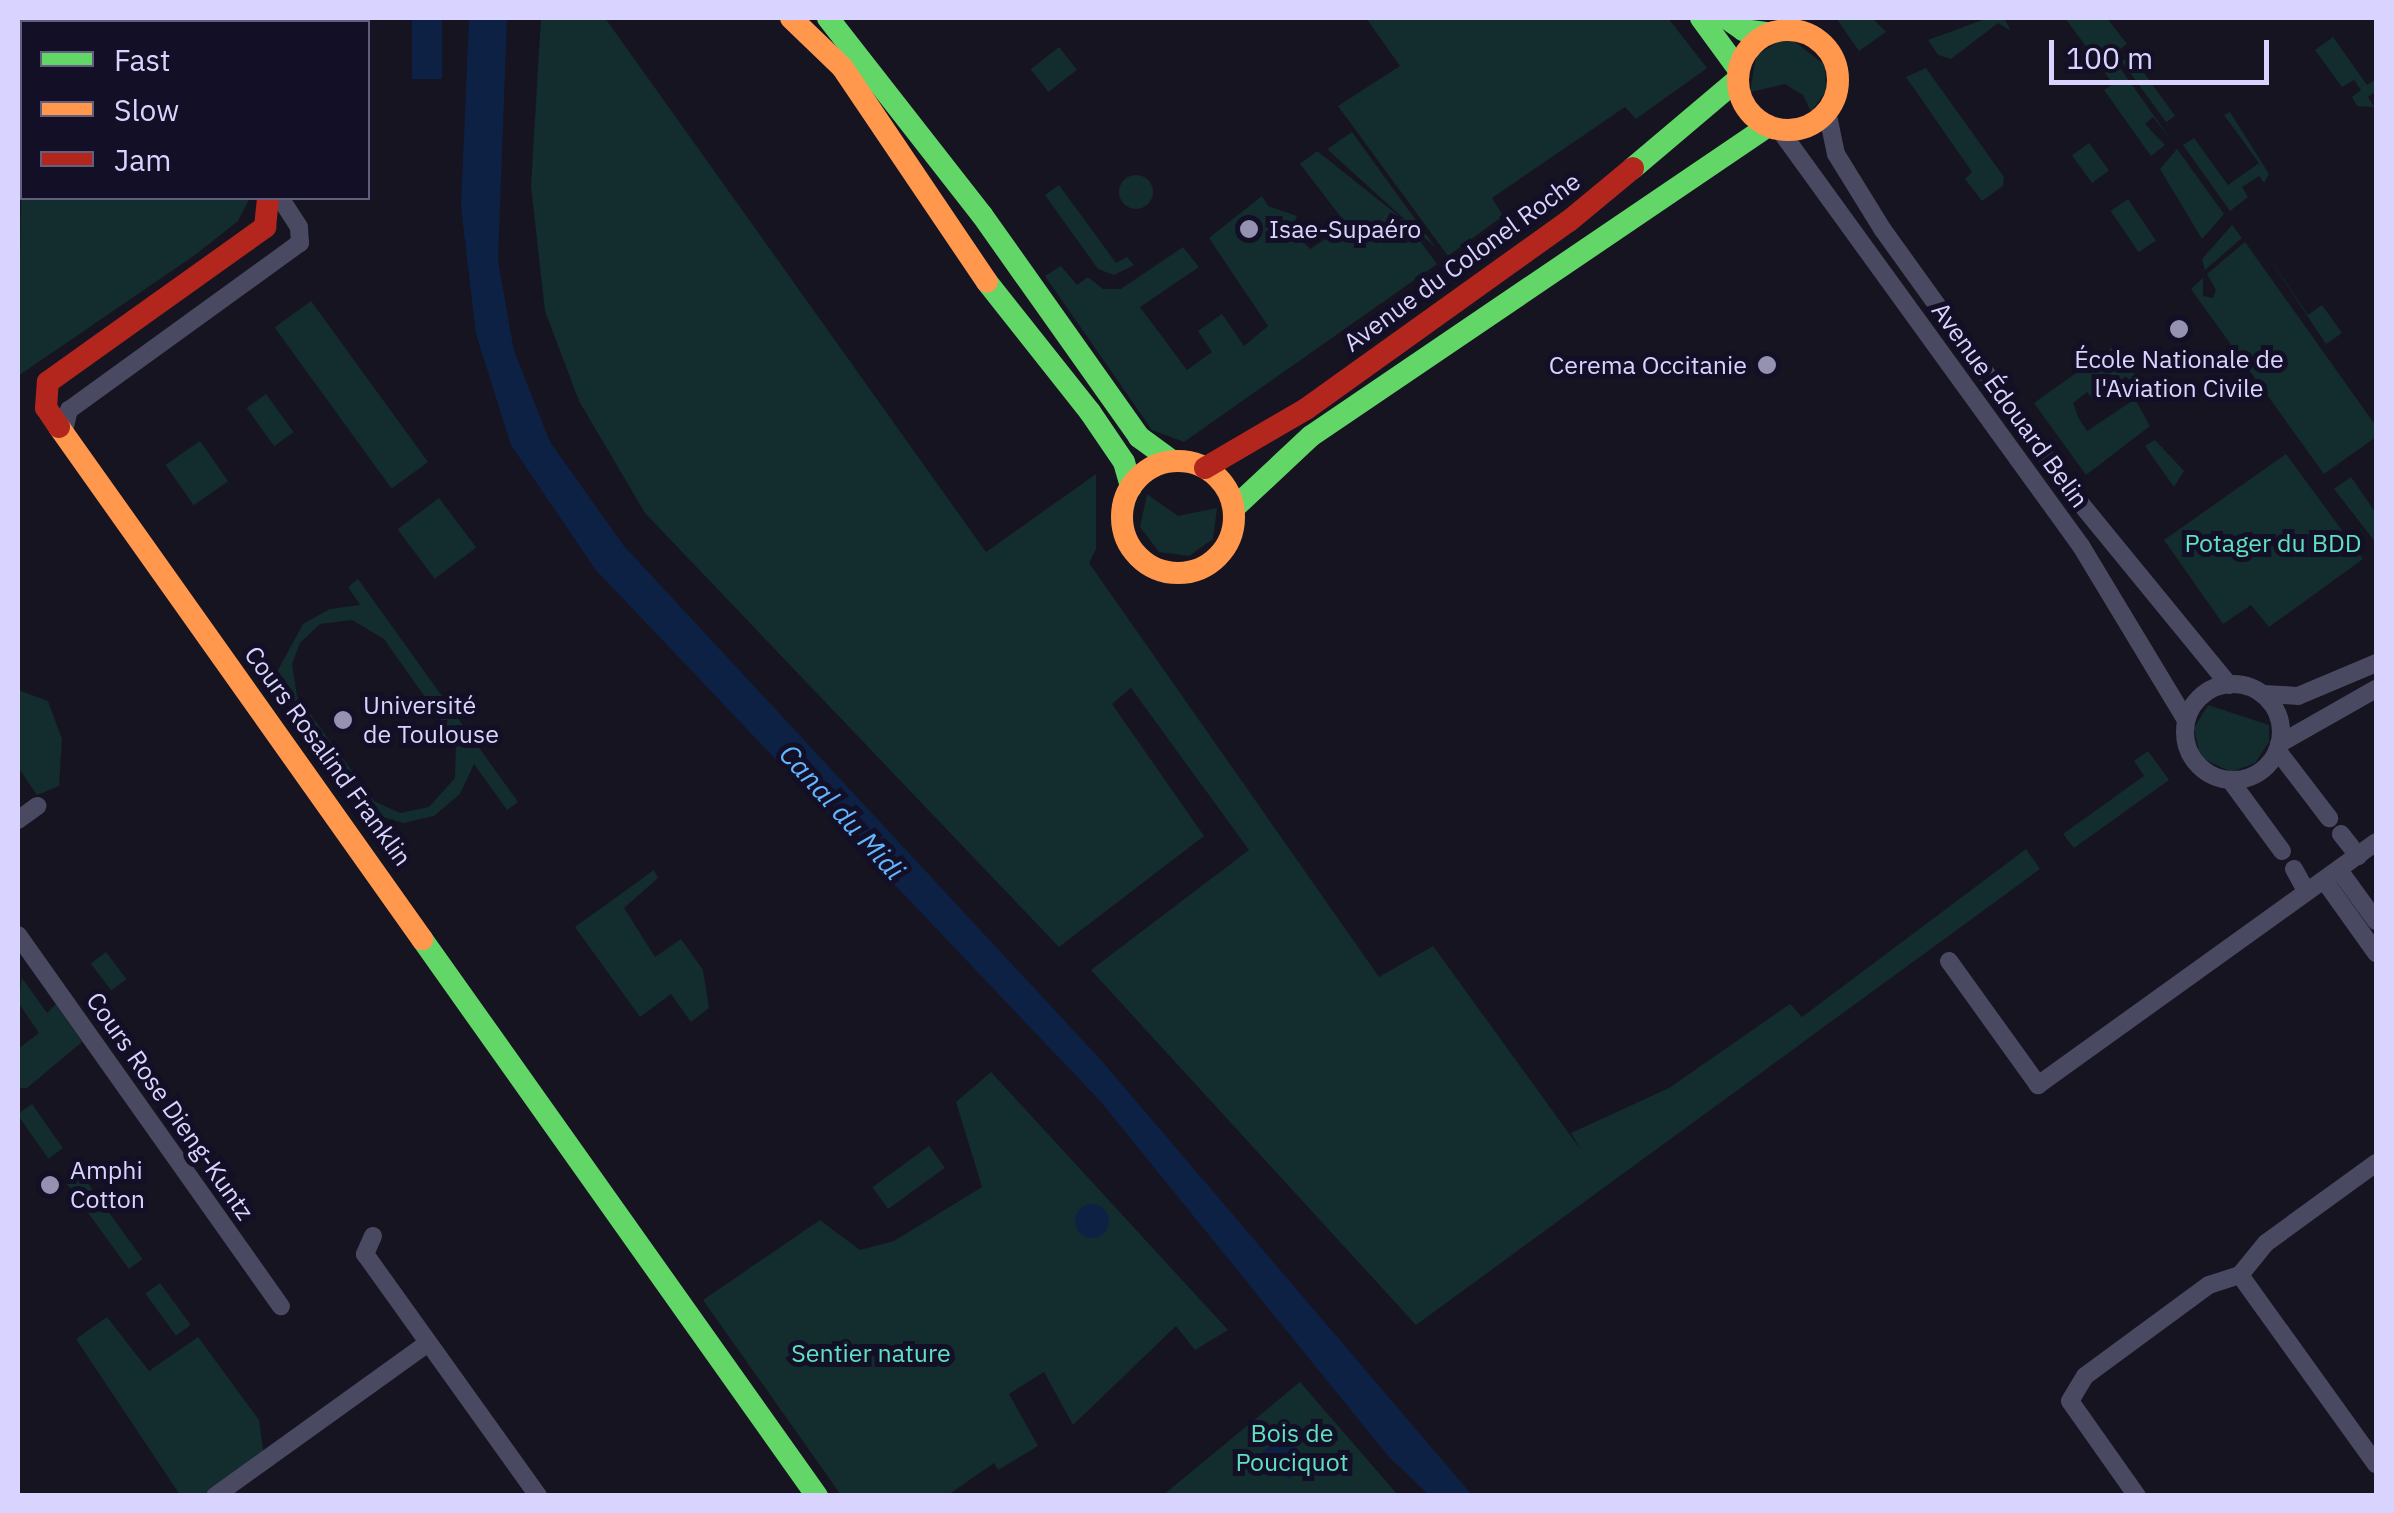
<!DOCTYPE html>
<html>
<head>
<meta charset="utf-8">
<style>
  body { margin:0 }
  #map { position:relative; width:2394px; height:1513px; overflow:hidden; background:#161421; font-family:"IBM Plex Sans",sans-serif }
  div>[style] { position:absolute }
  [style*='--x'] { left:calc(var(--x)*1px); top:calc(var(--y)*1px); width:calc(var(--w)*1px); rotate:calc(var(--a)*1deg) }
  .green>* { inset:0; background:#132c2d; transform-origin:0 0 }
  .round { border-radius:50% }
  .water>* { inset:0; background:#0d2144; transform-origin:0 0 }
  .street>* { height:18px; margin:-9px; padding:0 9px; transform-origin:9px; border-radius:9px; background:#4a4962 }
  .street>.ring { margin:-9px; padding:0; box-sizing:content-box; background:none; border:18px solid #4a4962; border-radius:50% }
  .fast>* { height:22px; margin:-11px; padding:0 11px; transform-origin:11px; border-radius:11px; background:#63d668 }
  .slow>* { height:22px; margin:-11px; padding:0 11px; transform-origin:11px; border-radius:11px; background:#ff974d }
  .slow>.ring { margin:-11px; padding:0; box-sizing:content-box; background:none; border:22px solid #ff974d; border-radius:50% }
  .jam>* { height:22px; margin:-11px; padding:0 11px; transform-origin:11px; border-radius:11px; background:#b3261e }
  .dots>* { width:28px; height:28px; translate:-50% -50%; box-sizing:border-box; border:5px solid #130f26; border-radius:50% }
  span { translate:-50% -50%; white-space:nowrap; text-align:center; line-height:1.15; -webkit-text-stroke:10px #130f26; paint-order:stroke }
  .poi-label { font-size:25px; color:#d9d4ff }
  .left { translate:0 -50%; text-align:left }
  .right { translate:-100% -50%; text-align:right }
  .street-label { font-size:25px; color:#d9d4ff }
  .park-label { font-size:25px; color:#5fe0c0 }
  .water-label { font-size:28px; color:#62b6ff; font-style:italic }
  .frame { position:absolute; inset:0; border:20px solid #d9d4ff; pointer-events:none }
  .legend { position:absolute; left:20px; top:20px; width:350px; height:180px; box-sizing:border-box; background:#130f26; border:2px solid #625e7d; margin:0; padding:12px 18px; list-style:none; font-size:30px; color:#d9d4ff }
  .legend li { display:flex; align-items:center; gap:20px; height:50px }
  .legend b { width:50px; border:2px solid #625e7d }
  .scale { position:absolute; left:2049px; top:40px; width:220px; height:45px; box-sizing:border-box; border:5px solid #d9d4ff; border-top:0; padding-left:12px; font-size:30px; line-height:35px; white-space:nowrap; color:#d9d4ff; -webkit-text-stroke:8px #130f26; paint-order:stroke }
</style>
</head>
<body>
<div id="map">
  <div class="green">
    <div style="clip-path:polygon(541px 18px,605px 18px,986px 552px,1096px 474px,1096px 549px,1089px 563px,1379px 977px,1433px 946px,1581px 1150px,1571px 1133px,1669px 1088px,1790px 1004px,1802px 1017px,2026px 849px,2040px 869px,1416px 1325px,1091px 970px,1249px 850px,1131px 688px,1112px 704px,1204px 836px,1059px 947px,645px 513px,579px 401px,545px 311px,531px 186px)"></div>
    <div style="clip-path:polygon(1366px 18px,1668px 18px,1707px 68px,1636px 119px,1625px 107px,1492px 198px,1503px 216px,1448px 256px,1338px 106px,1400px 66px)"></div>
    <div style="clip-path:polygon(1836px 18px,1872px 18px,1886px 32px,1859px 51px)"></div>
    <div style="clip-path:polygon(1988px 18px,2004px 18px,2011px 31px,1998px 23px,1951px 59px,1938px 55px,1928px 40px)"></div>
    <div style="clip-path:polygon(2065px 18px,2107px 18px,2127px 44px,2099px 64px)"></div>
    <div style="clip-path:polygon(2333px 37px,2367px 85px,2376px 79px,2376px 91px,2368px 97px,2374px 107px,2357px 106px,2352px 97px,2361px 90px,2354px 80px,2342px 87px,2315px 50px)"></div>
    <div style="clip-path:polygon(1794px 41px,1825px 65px,1826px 91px,1811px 112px,1803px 95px,1785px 84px,1750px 92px,1756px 56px,1777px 42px)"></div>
    <div style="left:1059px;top:47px;width:29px;height:36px;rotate:52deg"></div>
    <div style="left:2131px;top:55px;width:75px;height:11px;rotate:54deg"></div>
    <div style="clip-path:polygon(2117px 64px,2172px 141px,2153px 117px,2145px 124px,2165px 145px,2151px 156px,2104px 90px,2113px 84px,2105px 73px)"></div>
    <div style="clip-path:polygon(1926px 68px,2004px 177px,2003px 186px,1982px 201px,1965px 179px,1972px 172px,1906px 77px)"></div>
    <div style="clip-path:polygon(2230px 112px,2269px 174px,2264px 183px,2259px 176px,2242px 187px,2248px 197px,2230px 211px,2183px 145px,2194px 138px,2228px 185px,2259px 163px,2224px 115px)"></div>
    <div style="clip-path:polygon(1352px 132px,1436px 248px,1327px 149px)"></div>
    <div style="left:2089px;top:143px;width:34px;height:21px;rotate:54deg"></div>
    <div style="clip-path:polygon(2177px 149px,2224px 214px,2202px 239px,2160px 169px)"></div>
    <div style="clip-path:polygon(22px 150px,22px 198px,250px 198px,238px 221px,195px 255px,18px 376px)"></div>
    <div style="clip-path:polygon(1317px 151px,1405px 221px,1437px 264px,1184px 442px,1152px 430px,1045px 276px,1061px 266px,1077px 285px,1088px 277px,1103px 289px,1121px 289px,1183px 247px,1199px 267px,1140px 307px,1187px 370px,1212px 352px,1198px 331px,1222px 314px,1244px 346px,1268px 326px,1209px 238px,1262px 196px,1268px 206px,1297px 216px,1291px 230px,1310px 249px,1341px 229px,1344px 221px,1300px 164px)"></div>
    <div class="round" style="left:1119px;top:175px;width:34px;height:34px"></div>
    <div style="clip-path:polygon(1059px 185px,1116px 263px,1127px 257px,1134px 265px,1114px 275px,1098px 269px,1045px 195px)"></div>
    <div style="left:2128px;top:199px;width:50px;height:21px;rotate:56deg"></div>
    <div style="clip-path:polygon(2232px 225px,2242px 238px,2205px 270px,2202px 259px)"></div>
    <div style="clip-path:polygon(2245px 242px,2376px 426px,2376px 437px,2324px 474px,2191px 289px,2203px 278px,2203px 296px,2213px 298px,2216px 290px,2207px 274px)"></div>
    <div style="clip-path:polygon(2262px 248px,2308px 315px,2322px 305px,2342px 333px,2326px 344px)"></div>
    <div style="left:311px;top:301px;width:199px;height:45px;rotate:54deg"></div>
    <div style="clip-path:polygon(2114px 346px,2144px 387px,2138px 392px,2126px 376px,2093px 399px,2087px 392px,2073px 403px,2079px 419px,2087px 431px,2135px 399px,2150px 426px,2086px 475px,2034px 403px)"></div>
    <div style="left:266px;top:394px;width:47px;height:24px;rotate:54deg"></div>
    <div style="clip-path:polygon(2155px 440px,2184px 471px,2174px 487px,2145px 446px)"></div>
    <div style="left:200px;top:441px;width:49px;height:42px;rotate:55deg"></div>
    <div style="clip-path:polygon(2286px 454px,2363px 559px,2269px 627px,2251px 605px,2223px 624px,2164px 540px)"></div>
    <div style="clip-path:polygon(2351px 477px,2376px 513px,2376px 543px,2334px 489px)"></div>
    <div style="clip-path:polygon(1147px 494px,1178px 516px,1217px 508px,1213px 539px,1189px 556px,1159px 552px,1140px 527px)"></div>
    <div style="left:439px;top:498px;width:62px;height:52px;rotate:53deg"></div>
    <div style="clip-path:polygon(evenodd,358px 579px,518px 802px,507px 810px,474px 764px,460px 794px,434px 816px,403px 823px,376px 815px,352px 793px,272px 681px,303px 624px,330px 609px,360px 605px,348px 587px,358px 579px,352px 620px,384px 639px,456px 741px,455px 778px,429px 807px,400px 813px,374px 801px,297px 696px,292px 664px,300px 643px,320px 624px,352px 620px)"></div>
    <div style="clip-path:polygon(18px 690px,48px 701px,62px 739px,59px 786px,37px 795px,18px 767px)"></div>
    <div style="clip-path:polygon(2208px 705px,2269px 725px,2269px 742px,2255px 763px,2231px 772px,2200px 757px,2194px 728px)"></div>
    <div style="clip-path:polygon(2148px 751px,2169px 780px,2074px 848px,2063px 834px,2144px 776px,2134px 761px)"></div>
    <div style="clip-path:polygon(654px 870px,658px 878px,624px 908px,655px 957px,681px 939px,703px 970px,709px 1008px,691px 1022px,671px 994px,640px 1017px,575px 927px)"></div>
    <div style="left:106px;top:952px;width:34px;height:19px;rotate:53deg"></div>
    <div style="clip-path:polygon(22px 978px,47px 1013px,56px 1004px,82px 1042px,27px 1088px,18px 1088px,18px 1049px,39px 1033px,18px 1002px)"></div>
    <div style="clip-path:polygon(991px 1072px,1228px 1330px,1195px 1350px,1176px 1326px,1073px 1425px,1044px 1372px,1009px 1394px,1038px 1446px,998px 1470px,994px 1463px,948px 1495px,841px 1495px,703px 1300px,820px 1220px,860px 1250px,894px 1241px,982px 1187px,956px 1102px)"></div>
    <div style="left:32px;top:1104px;width:54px;height:18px;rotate:55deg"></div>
    <div style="left:929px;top:1146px;width:27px;height:70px;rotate:54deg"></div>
    <div style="left:78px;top:1170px;width:110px;height:17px;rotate:54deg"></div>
    <div style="left:160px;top:1283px;width:52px;height:18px;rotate:54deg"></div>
    <div style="clip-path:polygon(107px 1317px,149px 1371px,198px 1337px,259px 1420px,264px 1456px,207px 1495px,180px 1495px,76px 1339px)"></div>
    <div style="clip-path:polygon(1300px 1382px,1398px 1495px,1162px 1496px)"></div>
  </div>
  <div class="water">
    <div style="left:412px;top:18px;width:30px;height:61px"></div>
    <div style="clip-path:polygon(469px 18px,507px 18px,498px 261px,514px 351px,550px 442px,624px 546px,1100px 1059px,1472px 1495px,1429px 1495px,1389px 1457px,1101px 1102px,595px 569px,511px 445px,476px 334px,461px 207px)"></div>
    <div class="round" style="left:1075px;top:1204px;width:34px;height:34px"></div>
    <div style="clip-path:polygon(1286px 1435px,1311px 1466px,1289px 1479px,1262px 1452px)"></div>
  </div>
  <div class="street">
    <div style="--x:18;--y:110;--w:5;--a:-37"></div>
    <div style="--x:1827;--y:111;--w:44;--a:78.2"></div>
    <div style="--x:1836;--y:154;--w:89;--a:58.3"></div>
    <div style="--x:1883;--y:230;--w:324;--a:54.3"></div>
    <div style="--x:2072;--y:493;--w:248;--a:50.7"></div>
    <div style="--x:1779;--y:129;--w:515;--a:54.09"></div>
    <div style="--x:2081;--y:546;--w:203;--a:58.9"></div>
    <div style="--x:63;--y:435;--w:26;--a:-77"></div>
    <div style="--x:69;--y:410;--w:285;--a:-35.9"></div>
    <div style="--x:300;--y:243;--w:16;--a:-94"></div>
    <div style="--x:299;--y:227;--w:35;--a:-123"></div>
    <div class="ring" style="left:2185px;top:684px;width:78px;height:78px"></div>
    <div style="--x:2262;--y:694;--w:36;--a:3"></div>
    <div style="--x:2298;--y:696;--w:85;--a:-22.9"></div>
    <div style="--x:2279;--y:744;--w:112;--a:-29.6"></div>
    <div style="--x:2277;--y:750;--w:86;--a:52.6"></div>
    <div style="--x:2230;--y:780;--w:88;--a:53.8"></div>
    <div style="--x:18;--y:820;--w:24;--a:-36"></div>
    <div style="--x:2341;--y:834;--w:28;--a:52"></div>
    <div style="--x:2294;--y:869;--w:25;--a:61"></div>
    <div style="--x:2339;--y:870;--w:63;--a:54"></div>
    <div style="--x:2324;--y:880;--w:90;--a:54.5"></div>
    <div style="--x:18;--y:935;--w:455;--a:54.7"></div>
    <div style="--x:1949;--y:961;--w:153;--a:54.3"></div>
    <div style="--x:2038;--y:1085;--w:416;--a:-35.7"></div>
    <div style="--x:373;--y:1236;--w:20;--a:114"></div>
    <div style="--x:365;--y:1254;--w:297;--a:54.4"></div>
    <div style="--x:2240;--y:1275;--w:233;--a:54.3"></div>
    <div style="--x:215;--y:1496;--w:262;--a:-35.7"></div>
    <div style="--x:2137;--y:1496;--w:116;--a:-125.2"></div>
    <div style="--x:2070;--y:1401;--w:29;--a:-59"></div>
    <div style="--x:2085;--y:1376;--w:154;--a:-36.3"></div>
    <div style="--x:2209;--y:1285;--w:33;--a:-18"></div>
    <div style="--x:2240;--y:1275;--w:41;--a:-50.9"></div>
    <div style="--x:2266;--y:1243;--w:136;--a:-36"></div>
  </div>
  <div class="fast">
    <div style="--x:199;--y:18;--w:6;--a:39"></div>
    <div style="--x:828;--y:18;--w:250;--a:52"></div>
    <div style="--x:982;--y:215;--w:272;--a:54.7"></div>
    <div style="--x:1139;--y:437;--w:41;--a:36"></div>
    <div style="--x:1701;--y:18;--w:64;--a:53.8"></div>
    <div style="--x:1726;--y:18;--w:21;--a:35"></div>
    <div style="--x:1743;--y:30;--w:25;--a:7"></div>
    <div style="--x:119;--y:22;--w:4;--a:-63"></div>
    <div style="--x:266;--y:22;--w:11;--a:-22"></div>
    <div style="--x:1633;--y:168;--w:136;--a:-40.2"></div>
    <div style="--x:987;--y:282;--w:166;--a:51.6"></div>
    <div style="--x:1090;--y:412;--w:60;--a:55.8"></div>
    <div style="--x:1124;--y:462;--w:26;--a:74"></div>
    <div style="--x:1234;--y:508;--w:105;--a:-43.1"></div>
    <div style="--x:1311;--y:436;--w:552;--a:-34.15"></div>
    <div style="--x:422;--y:939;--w:683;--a:54.66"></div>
  </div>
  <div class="slow">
    <div style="--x:791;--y:18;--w:71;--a:43.9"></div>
    <div style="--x:842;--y:67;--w:259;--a:56"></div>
    <div class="ring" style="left:1738px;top:30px;width:78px;height:78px"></div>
    <div style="--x:59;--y:427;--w:628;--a:54.66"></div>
    <div class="ring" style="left:1122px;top:461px;width:90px;height:90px"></div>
  </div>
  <div class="jam">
    <div style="--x:59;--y:427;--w:23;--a:-124"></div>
    <div style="--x:46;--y:408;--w:26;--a:-86"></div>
    <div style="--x:48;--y:382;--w:267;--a:-35.5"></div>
    <div style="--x:265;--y:227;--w:29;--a:-84"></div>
    <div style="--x:1205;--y:468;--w:117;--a:-30.3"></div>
    <div style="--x:1306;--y:409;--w:323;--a:-35.6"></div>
    <div style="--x:1569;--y:221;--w:83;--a:-39.6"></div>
  </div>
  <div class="dots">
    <div style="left:1249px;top:229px;background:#9591b1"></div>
    <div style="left:2179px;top:329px;background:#9591b1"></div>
    <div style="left:1767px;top:365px;background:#9591b1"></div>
    <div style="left:343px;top:720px;background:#9591b1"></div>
    <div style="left:50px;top:1185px;background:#9591b1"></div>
  </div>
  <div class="poi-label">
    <span class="left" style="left:1269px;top:229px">Isae-Supaéro</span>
    <span style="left:2179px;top:374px">École Nationale de<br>l'Aviation Civile</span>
    <span class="right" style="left:1747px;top:365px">Cerema Occitanie</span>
    <span class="left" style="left:363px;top:720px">Université<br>de Toulouse</span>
    <span class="left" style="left:70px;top:1185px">Amphi<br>Cotton</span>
  </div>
  <div class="street-label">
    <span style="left:1462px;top:262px;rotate:-36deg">Avenue du Colonel Roche</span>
    <span style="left:2010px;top:405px;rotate:54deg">Avenue Édouard Belin</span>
    <span style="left:328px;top:756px;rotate:54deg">Cours Rosalind Franklin</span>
    <span style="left:170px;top:1106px;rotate:55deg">Cours Rose Dieng-Kuntz</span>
  </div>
  <div class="park-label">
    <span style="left:2273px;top:543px">Potager du BDD</span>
    <span style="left:871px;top:1353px">Sentier nature</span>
    <span style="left:1292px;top:1448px">Bois de<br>Pouciquot</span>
  </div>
  <div class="water-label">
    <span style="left:842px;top:812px;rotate:48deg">Canal du Midi</span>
  </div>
  <div class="frame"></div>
  <ul class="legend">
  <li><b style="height:12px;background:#63d668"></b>Fast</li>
  <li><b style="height:12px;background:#ff974d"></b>Slow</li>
  <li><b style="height:12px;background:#b3261e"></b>Jam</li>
  </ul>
  <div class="scale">100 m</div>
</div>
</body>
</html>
